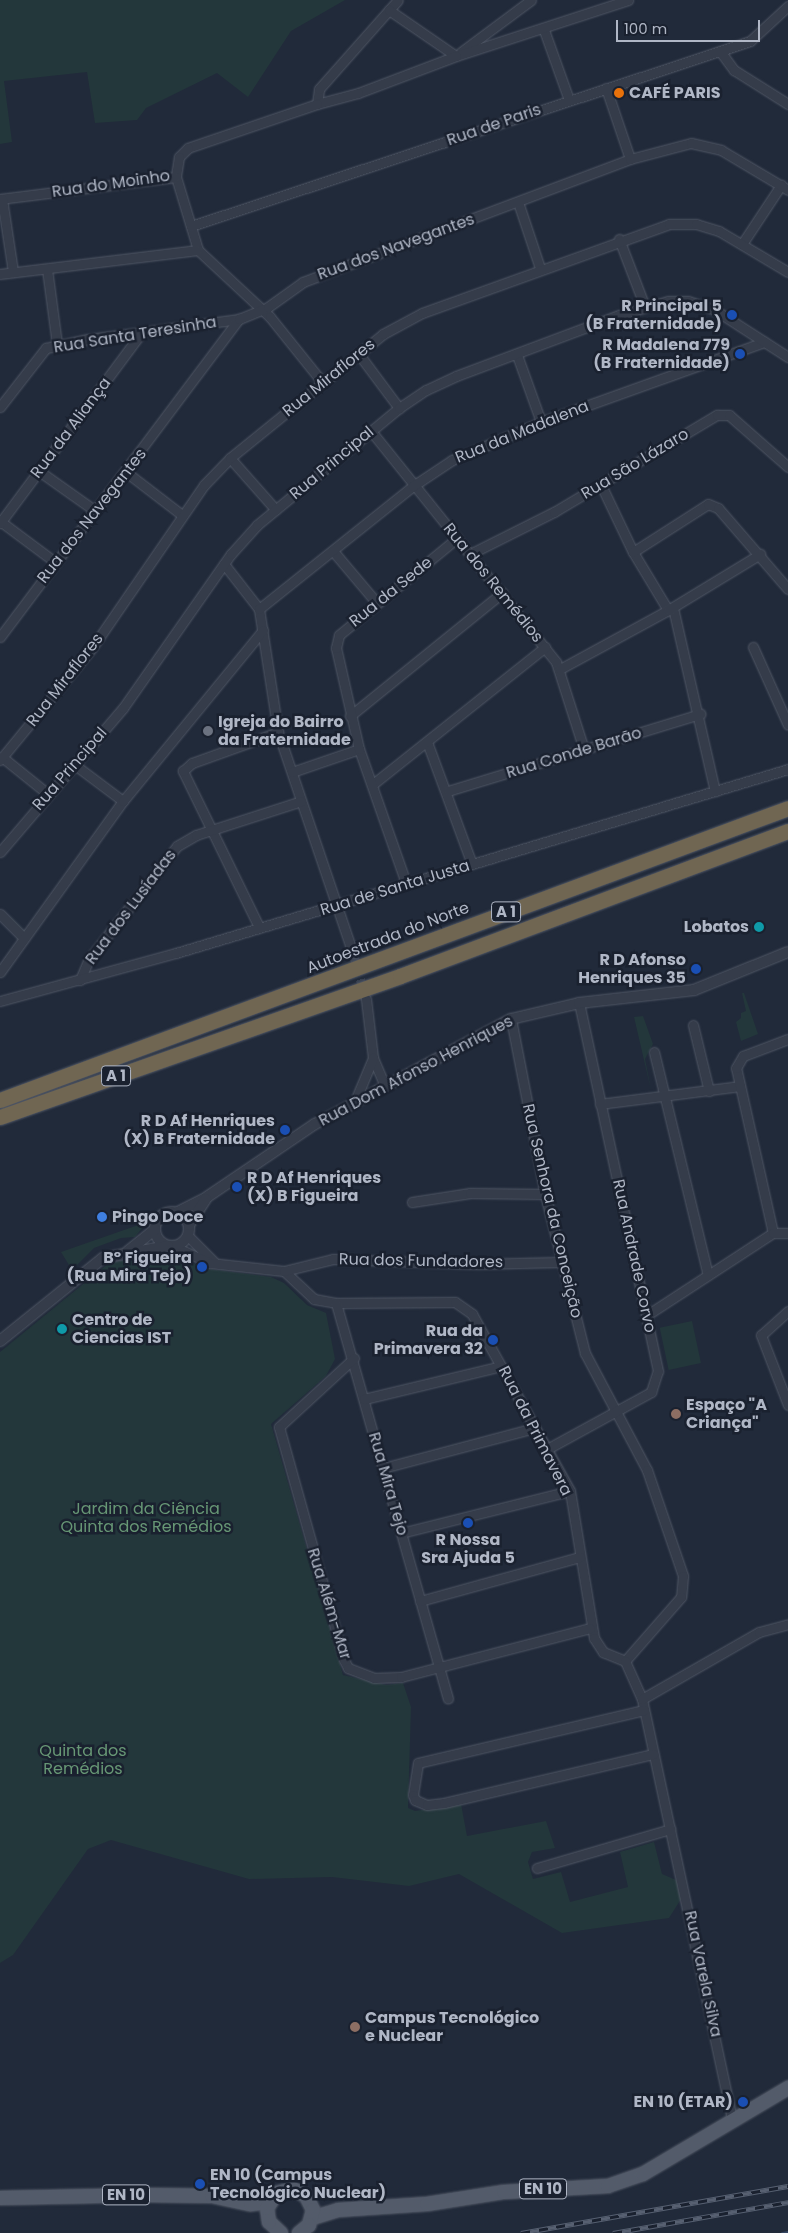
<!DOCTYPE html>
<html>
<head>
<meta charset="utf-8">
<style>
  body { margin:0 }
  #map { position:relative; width:788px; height:2233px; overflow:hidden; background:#212a3a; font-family:Poppins,sans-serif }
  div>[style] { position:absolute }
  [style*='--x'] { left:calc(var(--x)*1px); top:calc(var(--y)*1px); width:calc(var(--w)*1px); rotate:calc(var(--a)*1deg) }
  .green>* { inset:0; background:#23373b; transform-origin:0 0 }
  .stream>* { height:3px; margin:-1.5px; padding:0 1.5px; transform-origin:1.5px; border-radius:1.5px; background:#354561 }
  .minor-tunnel>* { height:9px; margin-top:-4.5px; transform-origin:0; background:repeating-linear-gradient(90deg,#363f4f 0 9px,transparent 0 13.5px) }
  .roads { filter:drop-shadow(0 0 1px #505765) drop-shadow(0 0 1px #505765) }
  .minor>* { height:9px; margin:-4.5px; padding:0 4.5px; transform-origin:4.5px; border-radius:4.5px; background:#353c4a }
  .tertiary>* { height:10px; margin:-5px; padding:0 5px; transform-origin:5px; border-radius:5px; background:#353c4a }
  .tertiary>.ring { margin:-5px; padding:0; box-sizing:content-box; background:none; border:10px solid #353c4a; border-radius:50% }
  .primary>* { height:14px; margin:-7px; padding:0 7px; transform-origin:7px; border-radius:7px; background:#535b6a }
  .motorway>* { height:15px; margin:-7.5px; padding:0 7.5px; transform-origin:7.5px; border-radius:7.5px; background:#706652 }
  .rail>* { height:5px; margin-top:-2.5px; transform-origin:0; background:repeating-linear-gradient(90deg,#1a212f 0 9px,#576071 0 18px); box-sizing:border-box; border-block:1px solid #576071 }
  .dots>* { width:14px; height:14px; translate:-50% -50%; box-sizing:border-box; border:2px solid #1a212f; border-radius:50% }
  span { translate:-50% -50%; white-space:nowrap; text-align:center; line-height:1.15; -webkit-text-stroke:5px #1a212f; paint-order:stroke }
  .shield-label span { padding:1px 4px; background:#1a212f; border:1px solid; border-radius:4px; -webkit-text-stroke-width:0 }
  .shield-label { font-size:15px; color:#b0b7c6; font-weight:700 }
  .poi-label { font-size:16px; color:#b0b7c6; font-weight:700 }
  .left { translate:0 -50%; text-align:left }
  .right { translate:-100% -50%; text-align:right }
  .street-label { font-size:16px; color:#b0b7c6 }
  .park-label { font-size:16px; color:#679775 }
  .scale { position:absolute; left:616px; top:20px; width:144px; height:22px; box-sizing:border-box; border:2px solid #b0b7c6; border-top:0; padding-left:6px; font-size:15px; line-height:18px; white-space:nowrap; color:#b0b7c6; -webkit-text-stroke:4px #1a212f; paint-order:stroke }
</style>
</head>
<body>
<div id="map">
  <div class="green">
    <div style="clip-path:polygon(0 0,345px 0,291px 31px,248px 97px,217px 73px,146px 108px,137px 120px,95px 123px,87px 72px,4px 81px,12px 142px,0 144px)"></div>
    <div style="clip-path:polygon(742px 993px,744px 993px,758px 1034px,741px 1041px,736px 1022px,741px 1018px,741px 1013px,746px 1011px)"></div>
    <div style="clip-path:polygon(643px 1016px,653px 1044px,645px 1059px,651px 1090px,634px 1017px)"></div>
    <div style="clip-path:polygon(147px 1222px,135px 1237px,121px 1238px,94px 1248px,72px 1270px,61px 1252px)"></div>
    <div style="clip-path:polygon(160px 1254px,185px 1258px,201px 1268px,271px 1277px,284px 1283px,307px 1305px,326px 1313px,335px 1359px,326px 1376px,271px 1424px,343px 1675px,386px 1685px,403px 1683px,411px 1707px,408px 1808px,415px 1811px,461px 1804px,467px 1836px,546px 1821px,555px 1848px,532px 1852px,528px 1862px,533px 1879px,561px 1872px,570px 1902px,628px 1887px,620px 1852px,654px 1842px,662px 1874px,676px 1880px,683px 1896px,669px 1918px,562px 1933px,459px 1874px,409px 1886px,332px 1877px,249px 1879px,111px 1840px,88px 1849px,13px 1955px,0 1963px,0 1352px,109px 1263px)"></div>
    <div style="left:692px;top:1321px;width:43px;height:33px;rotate:78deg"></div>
  </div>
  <div class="stream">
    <div style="--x:782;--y:2233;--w:6;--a:-9"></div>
  </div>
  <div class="minor-tunnel">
    <div style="--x:353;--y:953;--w:41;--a:74.2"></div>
  </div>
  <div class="roads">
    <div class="minor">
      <div style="--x:389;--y:10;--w:13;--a:-48"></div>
      <div style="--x:544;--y:30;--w:74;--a:70.3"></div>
      <div style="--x:720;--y:51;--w:24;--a:54"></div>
      <div style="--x:734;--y:70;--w:64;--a:32.2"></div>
      <div style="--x:461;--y:52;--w:87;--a:-36.6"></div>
      <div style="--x:456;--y:56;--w:181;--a:-18"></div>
      <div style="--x:606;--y:88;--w:75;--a:71.3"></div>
      <div style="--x:317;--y:104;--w:15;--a:-82"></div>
      <div style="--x:319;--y:89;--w:106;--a:-48.5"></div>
      <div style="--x:389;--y:10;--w:81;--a:34.5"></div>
      <div style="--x:456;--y:56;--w:105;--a:159.3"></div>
      <div style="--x:358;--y:93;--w:42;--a:165"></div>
      <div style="--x:317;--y:104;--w:136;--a:161.2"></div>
      <div style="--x:188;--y:148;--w:13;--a:135"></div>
      <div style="--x:179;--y:157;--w:20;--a:99"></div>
      <div style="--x:176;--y:177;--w:76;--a:73.2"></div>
      <div style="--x:198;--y:250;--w:98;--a:42.9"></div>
      <div style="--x:270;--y:317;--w:83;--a:51.3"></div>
      <div style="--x:0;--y:199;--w:177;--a:-7.1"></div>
      <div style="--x:2;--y:199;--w:74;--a:81.4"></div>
      <div style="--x:518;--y:202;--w:70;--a:71.6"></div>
      <div style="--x:191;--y:226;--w:589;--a:-18.31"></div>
      <div style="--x:750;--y:41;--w:52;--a:-42.6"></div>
      <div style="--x:619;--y:239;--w:73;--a:69.1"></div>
      <div style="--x:742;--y:244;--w:71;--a:-56.5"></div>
      <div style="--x:47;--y:269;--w:76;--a:82.4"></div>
      <div style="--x:0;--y:274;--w:199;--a:-6.9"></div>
      <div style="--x:358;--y:353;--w:69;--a:53.3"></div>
      <div style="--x:517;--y:355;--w:71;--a:70.3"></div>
      <div style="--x:0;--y:407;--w:75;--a:-52.1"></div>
      <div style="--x:46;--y:348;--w:43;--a:-12.1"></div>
      <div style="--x:88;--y:339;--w:152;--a:-7.5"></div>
      <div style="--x:371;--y:431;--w:296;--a:51.3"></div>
      <div style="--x:556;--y:662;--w:92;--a:72.3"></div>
      <div style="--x:230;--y:458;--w:69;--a:48.5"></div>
      <div style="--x:39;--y:471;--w:67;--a:35.3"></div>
      <div style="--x:126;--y:472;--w:71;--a:37.5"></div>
      <div style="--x:601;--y:485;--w:74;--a:64.5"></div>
      <div style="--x:633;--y:552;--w:68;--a:58.9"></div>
      <div style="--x:0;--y:521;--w:69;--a:36.7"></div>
      <div style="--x:0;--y:523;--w:237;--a:-53.4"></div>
      <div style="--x:333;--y:551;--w:67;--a:49.9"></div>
      <div style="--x:633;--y:552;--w:89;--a:-32.6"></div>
      <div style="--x:708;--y:504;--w:11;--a:22"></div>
      <div style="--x:718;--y:508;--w:107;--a:49.2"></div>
      <div style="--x:472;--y:553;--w:92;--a:-26.6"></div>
      <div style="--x:554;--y:512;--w:190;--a:-30.8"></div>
      <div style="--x:717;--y:415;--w:12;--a:0"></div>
      <div style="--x:729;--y:415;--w:79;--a:41.4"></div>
      <div style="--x:224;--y:564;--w:57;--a:52.1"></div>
      <div style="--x:259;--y:609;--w:124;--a:81.2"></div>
      <div style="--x:278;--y:732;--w:233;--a:71.3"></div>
      <div style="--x:673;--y:608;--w:188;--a:77.1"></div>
      <div style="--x:259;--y:609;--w:197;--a:-38.6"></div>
      <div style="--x:413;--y:486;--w:47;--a:-33.7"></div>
      <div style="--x:452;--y:460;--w:97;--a:-23.1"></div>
      <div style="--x:541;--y:422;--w:237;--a:-19.7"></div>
      <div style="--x:0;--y:637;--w:398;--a:-53.1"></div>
      <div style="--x:239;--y:319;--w:31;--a:-22"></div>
      <div style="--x:268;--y:307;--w:43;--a:-35.5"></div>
      <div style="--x:303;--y:282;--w:349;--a:-20.6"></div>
      <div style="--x:630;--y:159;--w:63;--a:-14.7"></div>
      <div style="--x:691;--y:143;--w:31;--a:13"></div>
      <div style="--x:721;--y:150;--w:78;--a:30.8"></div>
      <div style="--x:753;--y:647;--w:85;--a:65.8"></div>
      <div style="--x:560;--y:669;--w:123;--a:-28.6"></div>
      <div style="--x:668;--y:610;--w:108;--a:-31.3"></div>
      <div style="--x:350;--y:716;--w:196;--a:-39"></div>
      <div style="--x:427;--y:742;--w:130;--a:69.8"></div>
      <div style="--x:2;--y:757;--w:59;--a:38.8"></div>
      <div style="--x:0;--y:760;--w:145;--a:-50.6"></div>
      <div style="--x:92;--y:648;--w:198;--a:-55.5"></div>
      <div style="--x:204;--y:485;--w:37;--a:-46"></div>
      <div style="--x:230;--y:458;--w:197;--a:-39"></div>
      <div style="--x:383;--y:334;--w:44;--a:-28.3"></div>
      <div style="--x:422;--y:313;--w:263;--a:-19.8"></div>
      <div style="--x:669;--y:224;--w:27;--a:0"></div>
      <div style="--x:696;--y:224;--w:24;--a:17"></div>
      <div style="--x:719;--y:231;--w:80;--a:30.7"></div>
      <div style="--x:75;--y:765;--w:60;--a:36.9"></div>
      <div style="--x:292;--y:772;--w:71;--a:-18.9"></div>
      <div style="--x:373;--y:784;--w:220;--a:-38.5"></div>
      <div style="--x:448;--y:791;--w:264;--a:-17"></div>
      <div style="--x:0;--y:852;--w:189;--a:-49.5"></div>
      <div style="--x:123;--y:708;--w:188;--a:-55"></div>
      <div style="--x:231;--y:554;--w:39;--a:-48"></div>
      <div style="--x:257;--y:525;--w:184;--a:-39.5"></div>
      <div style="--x:399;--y:408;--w:32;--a:-34"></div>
      <div style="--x:426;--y:390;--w:33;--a:-25"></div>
      <div style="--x:456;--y:376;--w:174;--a:-20.5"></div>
      <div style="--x:619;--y:315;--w:51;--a:-15.9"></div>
      <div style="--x:668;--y:301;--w:20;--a:0"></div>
      <div style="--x:688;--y:301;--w:28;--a:18"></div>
      <div style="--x:715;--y:310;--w:87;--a:32.8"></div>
      <div style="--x:406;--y:883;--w:142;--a:-109.3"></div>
      <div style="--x:359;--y:749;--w:104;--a:-102.8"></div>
      <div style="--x:336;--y:648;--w:13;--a:-77"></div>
      <div style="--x:339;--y:635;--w:153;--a:-39.4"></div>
      <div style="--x:0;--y:914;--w:34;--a:45"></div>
      <div style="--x:259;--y:927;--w:174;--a:-116"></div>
      <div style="--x:183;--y:771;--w:12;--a:-42"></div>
      <div style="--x:192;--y:763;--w:91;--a:-19.8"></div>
      <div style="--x:0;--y:972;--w:211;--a:-54.3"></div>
      <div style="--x:123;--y:801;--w:221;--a:-50.7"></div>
      <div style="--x:80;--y:980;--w:23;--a:-67"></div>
      <div style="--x:89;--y:959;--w:143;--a:-52.1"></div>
      <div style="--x:177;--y:846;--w:22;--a:-30"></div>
      <div style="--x:196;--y:835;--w:110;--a:-17.9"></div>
      <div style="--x:366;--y:999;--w:59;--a:83.2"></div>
      <div style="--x:373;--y:1058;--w:30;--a:67"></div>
      <div style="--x:0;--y:1001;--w:182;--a:-15.3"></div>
      <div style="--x:176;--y:953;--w:639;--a:-16.73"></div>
      <div style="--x:511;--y:1019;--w:178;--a:79"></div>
      <div style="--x:545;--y:1194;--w:164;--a:75.9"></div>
      <div style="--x:585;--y:1353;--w:132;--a:62.1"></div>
      <div style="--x:647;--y:1470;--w:112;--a:71.2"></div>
      <div style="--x:683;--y:1576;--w:21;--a:95"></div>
      <div style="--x:681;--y:1597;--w:85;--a:131.2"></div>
      <div style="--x:693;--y:1025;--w:68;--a:76.4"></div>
      <div style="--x:654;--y:1052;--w:229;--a:76.4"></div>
      <div style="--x:355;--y:1101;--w:47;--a:-67.3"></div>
      <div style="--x:600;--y:1104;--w:141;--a:-7.3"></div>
      <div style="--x:412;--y:1202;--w:59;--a:-8.8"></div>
      <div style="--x:470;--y:1193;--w:75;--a:0.8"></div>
      <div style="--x:773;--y:1233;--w:169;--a:-102.6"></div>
      <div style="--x:736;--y:1068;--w:14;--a:-60"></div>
      <div style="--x:743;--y:1056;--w:48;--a:-20.7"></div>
      <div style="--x:188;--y:1236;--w:37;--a:45"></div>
      <div style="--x:173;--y:1246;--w:41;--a:24.7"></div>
      <div style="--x:210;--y:1263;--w:74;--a:6.2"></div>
      <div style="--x:284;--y:1271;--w:41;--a:43"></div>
      <div style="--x:314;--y:1299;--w:22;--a:10"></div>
      <div style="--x:336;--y:1303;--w:119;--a:-0.5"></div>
      <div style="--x:455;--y:1302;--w:21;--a:35"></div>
      <div style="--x:472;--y:1314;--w:202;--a:61"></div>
      <div style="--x:570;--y:1491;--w:149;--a:80.7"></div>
      <div style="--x:594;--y:1638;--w:17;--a:57"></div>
      <div style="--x:603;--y:1652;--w:24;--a:22"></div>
      <div style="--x:625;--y:1661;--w:42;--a:65.9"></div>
      <div style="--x:642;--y:1699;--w:431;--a:77.9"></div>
      <div style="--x:284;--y:1271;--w:50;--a:-13.8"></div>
      <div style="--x:333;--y:1259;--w:145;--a:2"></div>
      <div style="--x:478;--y:1264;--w:82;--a:-1.4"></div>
      <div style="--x:336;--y:1303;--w:411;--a:74.2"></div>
      <div style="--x:788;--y:1311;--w:36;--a:138"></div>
      <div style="--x:761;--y:1335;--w:75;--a:68.9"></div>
      <div style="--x:647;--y:1315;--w:150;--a:-33.1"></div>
      <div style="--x:773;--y:1233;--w:15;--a:0"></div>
      <div style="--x:354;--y:1358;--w:102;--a:137.4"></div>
      <div style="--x:279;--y:1427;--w:242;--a:74.4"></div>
      <div style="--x:344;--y:1660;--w:9;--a:63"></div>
      <div style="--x:348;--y:1668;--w:28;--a:21"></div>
      <div style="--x:374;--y:1678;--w:27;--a:-2"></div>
      <div style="--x:401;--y:1677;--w:195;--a:-14.5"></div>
      <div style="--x:364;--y:1399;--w:141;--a:-13.5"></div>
      <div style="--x:547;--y:1449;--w:119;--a:-28.7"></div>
      <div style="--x:651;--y:1392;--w:22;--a:-72"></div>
      <div style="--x:658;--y:1371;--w:376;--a:-102.1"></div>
      <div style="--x:383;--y:1468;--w:156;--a:-14.8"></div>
      <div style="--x:401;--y:1533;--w:174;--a:-14"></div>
      <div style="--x:420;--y:1601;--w:166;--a:-15.4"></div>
      <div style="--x:642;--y:1699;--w:135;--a:-29.8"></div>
      <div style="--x:759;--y:1632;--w:30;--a:-15"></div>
      <div style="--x:644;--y:1710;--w:232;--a:166.8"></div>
      <div style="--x:418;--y:1763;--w:32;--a:99"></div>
      <div style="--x:413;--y:1795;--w:5;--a:68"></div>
      <div style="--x:415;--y:1800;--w:13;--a:23"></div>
      <div style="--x:427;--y:1805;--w:17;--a:-7"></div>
      <div style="--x:444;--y:1803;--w:215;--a:-13.2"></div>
      <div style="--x:537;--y:1868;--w:139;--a:-16.3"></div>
    </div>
    <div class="tertiary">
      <div class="ring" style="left:155px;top:1212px;width:24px;height:24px"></div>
      <div style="--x:176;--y:1213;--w:35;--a:-27"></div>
      <div style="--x:207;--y:1197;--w:130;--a:-34.1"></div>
      <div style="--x:315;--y:1124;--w:222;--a:-28.2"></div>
      <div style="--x:511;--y:1019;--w:70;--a:-13.2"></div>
      <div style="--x:579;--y:1003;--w:116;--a:-6.4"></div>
      <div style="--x:694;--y:990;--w:101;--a:-22"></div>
      <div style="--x:189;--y:1225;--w:31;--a:-57"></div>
      <div style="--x:127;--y:1252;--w:36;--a:-39"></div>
      <div style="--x:0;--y:1341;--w:132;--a:-38.9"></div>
      <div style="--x:103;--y:1258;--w:66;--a:-10.5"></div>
    </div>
    <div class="primary">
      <div style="--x:0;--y:2198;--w:144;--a:-1.2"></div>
      <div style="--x:144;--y:2195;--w:68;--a:0.8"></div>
      <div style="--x:212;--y:2196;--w:40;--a:12"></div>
      <div style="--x:251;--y:2204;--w:18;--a:-6"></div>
      <div style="--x:312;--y:2218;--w:27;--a:-17"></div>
      <div style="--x:338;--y:2210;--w:89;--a:-3.9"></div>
      <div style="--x:427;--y:2204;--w:78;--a:-8.9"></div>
      <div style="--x:504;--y:2192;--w:104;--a:-3.3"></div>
      <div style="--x:608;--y:2186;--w:37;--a:-19"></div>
      <div style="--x:643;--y:2174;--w:169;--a:-30.7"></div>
      <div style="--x:281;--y:2233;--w:16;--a:-137"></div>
      <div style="--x:269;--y:2222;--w:14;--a:-98"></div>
      <div style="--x:267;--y:2208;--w:18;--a:-56"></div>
      <div style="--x:277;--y:2193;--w:16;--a:-14"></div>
      <div style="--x:293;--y:2189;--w:15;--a:28"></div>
      <div style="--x:306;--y:2196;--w:16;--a:63"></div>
      <div style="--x:313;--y:2210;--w:16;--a:105"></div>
      <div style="--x:309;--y:2225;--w:13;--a:141"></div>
    </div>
    <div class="motorway">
      <div style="--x:0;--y:1100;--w:840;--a:-20.33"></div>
      <div style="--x:0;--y:1117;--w:424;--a:-19.4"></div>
      <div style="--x:400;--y:976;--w:414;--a:-20.5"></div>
    </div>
  </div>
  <div class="rail">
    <div style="--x:521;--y:2233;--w:271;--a:-10"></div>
    <div style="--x:613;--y:2233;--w:178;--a:-10"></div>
  </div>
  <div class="dots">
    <div style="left:619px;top:93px;background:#e8710a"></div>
    <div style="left:732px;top:315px;background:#1a4fb4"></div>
    <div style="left:740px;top:354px;background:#1a4fb4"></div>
    <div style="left:208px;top:731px;background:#6b7280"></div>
    <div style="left:759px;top:927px;background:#0f9aa8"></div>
    <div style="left:696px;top:969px;background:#1a4fb4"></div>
    <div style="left:285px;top:1130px;background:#1a4fb4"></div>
    <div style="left:237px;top:1187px;background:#1a4fb4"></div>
    <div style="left:102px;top:1217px;background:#3f7fe0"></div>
    <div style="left:202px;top:1267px;background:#1a4fb4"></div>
    <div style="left:62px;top:1329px;background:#0f9aa8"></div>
    <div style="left:493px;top:1340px;background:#1a4fb4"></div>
    <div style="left:676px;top:1414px;background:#8d6e63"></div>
    <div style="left:468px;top:1523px;background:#1a4fb4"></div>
    <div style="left:355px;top:2027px;background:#8d6e63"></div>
    <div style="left:743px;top:2102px;background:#1a4fb4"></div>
    <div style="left:200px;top:2184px;background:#1a4fb4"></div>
  </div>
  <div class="shield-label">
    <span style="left:506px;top:912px">A 1</span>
    <span style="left:116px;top:1076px">A 1</span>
    <span style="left:543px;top:2189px">EN 10</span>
    <span style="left:126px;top:2195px">EN 10</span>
  </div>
  <div class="poi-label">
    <span class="left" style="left:629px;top:93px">CAFÉ PARIS</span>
    <span class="right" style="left:722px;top:315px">R Principal 5<br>(B Fraternidade)</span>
    <span class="right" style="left:730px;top:354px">R Madalena 779<br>(B Fraternidade)</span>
    <span class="left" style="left:218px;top:731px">Igreja do Bairro<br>da Fraternidade</span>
    <span class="right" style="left:749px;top:927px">Lobatos</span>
    <span class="right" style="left:686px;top:969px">R D Afonso<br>Henriques 35</span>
    <span class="right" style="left:275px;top:1130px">R D Af Henriques<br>(X) B Fraternidade</span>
    <span class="left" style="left:247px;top:1187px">R D Af Henriques<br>(X) B Figueira</span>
    <span class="left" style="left:112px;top:1217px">Pingo Doce</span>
    <span class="right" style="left:192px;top:1267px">Bº Figueira<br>(Rua Mira Tejo)</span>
    <span class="left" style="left:72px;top:1329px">Centro de<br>Ciencias IST</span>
    <span class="right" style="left:483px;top:1340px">Rua da<br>Primavera 32</span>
    <span class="left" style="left:686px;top:1414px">Espaço "A<br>Criança"</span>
    <span style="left:468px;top:1549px">R Nossa<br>Sra Ajuda 5</span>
    <span class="left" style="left:365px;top:2027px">Campus Tecnológico<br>e Nuclear</span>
    <span class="right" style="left:733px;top:2102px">EN 10 (ETAR)</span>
    <span class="left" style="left:210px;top:2184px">EN 10 (Campus<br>Tecnológico Nuclear)</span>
  </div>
  <div class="street-label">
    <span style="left:494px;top:125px;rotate:-19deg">Rua de Paris</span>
    <span style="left:111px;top:184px;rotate:-8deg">Rua do Moinho</span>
    <span style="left:396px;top:247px;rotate:-20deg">Rua dos Navegantes</span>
    <span style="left:135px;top:335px;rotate:-9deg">Rua Santa Teresinha</span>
    <span style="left:329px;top:378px;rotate:-39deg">Rua Miraflores</span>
    <span style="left:71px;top:428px;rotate:-53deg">Rua da Aliança</span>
    <span style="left:522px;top:432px;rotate:-22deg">Rua da Madalena</span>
    <span style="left:332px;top:463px;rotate:-40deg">Rua Principal</span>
    <span style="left:635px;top:464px;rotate:-31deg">Rua São Lázaro</span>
    <span style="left:92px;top:516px;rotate:-52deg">Rua dos Navegantes</span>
    <span style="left:493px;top:583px;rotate:51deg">Rua dos Remédios</span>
    <span style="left:391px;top:592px;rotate:-39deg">Rua da Sede</span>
    <span style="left:65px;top:680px;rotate:-52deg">Rua Miraflores</span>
    <span style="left:574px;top:753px;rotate:-17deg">Rua Conde Barão</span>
    <span style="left:70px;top:769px;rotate:-49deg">Rua Principal</span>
    <span style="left:395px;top:888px;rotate:-17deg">Rua de Santa Justa</span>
    <span style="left:131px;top:907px;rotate:-53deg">Rua dos Lusíadas</span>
    <span style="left:388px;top:938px;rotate:-21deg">Autoestrada do Norte</span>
    <span style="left:416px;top:1071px;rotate:-28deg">Rua Dom Afonso Henriques</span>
    <span style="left:552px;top:1211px;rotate:77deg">Rua Senhora da Conceição</span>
    <span style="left:634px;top:1256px;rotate:78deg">Rua Andrade Corvo</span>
    <span style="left:421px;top:1261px;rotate:1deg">Rua dos Fundadores</span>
    <span style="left:535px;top:1431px;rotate:63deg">Rua da Primavera</span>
    <span style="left:388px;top:1484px;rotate:74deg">Rua Mira Tejo</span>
    <span style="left:329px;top:1604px;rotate:73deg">Rua Além-Mar</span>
    <span style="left:703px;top:1974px;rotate:78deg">Rua Varela Silva</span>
  </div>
  <div class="park-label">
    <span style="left:146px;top:1518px">Jardim da Ciência<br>Quinta dos Remédios</span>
    <span style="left:83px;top:1760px">Quinta dos<br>Remédios</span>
  </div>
  <div class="scale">100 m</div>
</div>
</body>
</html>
